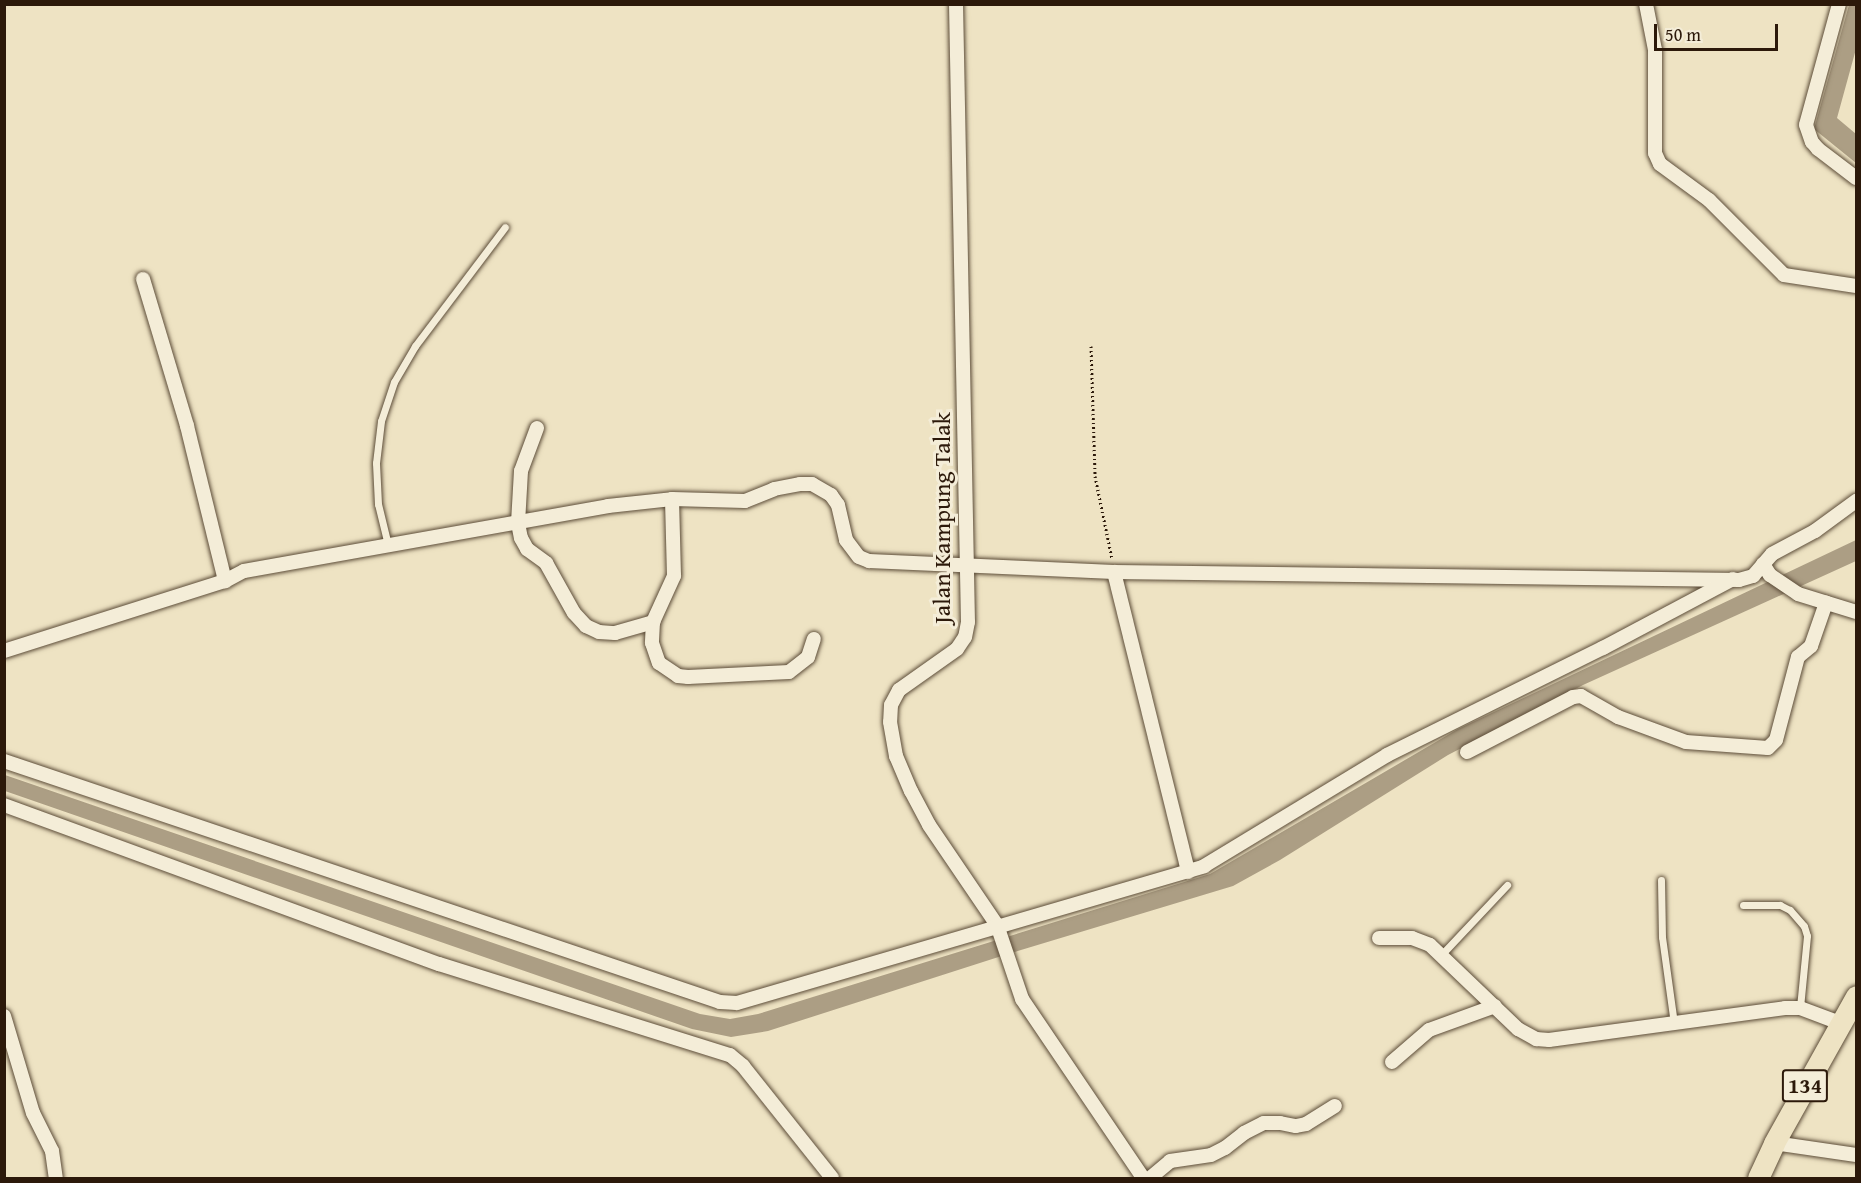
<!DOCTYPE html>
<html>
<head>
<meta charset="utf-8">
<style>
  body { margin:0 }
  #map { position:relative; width:1861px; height:1183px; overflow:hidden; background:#eee3c3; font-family:"Gentium Book Plus",serif }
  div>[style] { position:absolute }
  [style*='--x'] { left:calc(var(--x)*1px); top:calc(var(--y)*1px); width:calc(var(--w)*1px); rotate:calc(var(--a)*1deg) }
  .water>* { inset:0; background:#ac9e84 }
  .path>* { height:3px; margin-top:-1.5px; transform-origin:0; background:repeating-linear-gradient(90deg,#2c190a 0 1.5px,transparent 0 4.5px) }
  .roads { filter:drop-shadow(0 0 2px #5c4c38) drop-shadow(0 0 2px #5c4c38) }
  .lane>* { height:7px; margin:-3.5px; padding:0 3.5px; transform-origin:3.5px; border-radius:3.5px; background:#f4edd8 }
  .street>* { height:14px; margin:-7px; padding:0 7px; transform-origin:7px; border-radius:7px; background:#f4edd8 }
  .primary>* { height:21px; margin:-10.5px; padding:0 10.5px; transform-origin:10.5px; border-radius:10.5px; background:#eee3c3 }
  span { translate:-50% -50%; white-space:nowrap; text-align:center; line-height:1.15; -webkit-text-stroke:6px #f4edd8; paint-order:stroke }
  .shield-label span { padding:2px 4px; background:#f4edd8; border:2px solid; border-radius:4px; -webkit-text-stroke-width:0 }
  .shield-label { font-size:22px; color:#2c190a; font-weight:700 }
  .street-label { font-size:24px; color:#2c190a }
  .frame { position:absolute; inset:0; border:6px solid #2c190a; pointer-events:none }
  .scale { position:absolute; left:1654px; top:24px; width:124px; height:27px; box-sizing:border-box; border:3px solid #2c190a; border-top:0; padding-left:8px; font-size:18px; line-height:21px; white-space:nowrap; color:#2c190a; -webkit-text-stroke:4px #f4edd8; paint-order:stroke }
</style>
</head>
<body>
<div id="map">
  <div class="water">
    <div style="clip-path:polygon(1849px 5px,1856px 5px,1856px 49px,1837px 118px,1856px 134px,1856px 163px,1814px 129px)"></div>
    <div style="clip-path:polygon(1856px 540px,1856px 561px,1583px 685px,1448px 755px,1280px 860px,1233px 886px,1011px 953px,768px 1031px,731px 1037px,692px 1029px,5px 791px,5px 775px,700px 1014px,730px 1019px,758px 1014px,1210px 874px,1458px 729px)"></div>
  </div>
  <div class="path">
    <div style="--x:1091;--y:346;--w:130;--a:88.2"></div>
    <div style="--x:1095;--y:476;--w:85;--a:78.4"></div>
  </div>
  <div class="roads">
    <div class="lane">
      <div style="--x:388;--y:545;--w:42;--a:-103.7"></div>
      <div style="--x:378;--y:504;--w:41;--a:-92.8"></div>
      <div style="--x:376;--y:463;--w:42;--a:-83.2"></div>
      <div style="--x:381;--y:421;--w:41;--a:-71.6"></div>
      <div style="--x:394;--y:382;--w:42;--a:-59.7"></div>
      <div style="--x:415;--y:346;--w:149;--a:-52.9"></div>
      <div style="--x:1661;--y:880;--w:57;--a:89"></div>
      <div style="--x:1662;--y:937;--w:88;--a:82.1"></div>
      <div style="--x:1743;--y:905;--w:37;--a:0"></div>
      <div style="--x:1780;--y:905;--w:11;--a:27"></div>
      <div style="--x:1790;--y:910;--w:21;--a:49"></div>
      <div style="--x:1804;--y:926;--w:10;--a:73"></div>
      <div style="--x:1807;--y:936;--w:72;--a:95.6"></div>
      <div style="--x:1442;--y:954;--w:95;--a:-46.7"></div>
    </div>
    <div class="street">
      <div style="--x:956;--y:4;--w:618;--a:88.89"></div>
      <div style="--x:968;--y:622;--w:15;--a:101"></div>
      <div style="--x:965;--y:637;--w:14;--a:124"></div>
      <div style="--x:957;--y:649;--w:71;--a:144.7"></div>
      <div style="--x:899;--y:690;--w:17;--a:118"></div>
      <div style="--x:891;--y:705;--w:17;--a:93"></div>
      <div style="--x:890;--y:722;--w:35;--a:80"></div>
      <div style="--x:896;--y:756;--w:38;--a:67"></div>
      <div style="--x:911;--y:791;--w:38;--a:62"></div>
      <div style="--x:929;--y:825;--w:121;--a:55.8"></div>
      <div style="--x:997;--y:925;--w:78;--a:71.3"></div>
      <div style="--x:1022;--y:999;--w:216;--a:55.9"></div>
      <div style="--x:1646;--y:4;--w:47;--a:78.9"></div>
      <div style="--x:1655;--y:50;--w:103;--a:90"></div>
      <div style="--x:1655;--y:153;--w:12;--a:66"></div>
      <div style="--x:1660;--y:164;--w:61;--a:36.3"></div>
      <div style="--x:1709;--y:200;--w:106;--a:45"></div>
      <div style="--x:1784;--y:275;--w:73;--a:8.7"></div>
      <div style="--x:1839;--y:4;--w:125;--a:105.3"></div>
      <div style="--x:1806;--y:125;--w:18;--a:71"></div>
      <div style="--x:1812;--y:142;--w:9;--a:49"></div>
      <div style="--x:1818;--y:149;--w:48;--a:37.3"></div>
      <div style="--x:143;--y:279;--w:153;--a:73.3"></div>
      <div style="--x:187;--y:426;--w:160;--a:76.2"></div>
      <div style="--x:537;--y:428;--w:46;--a:110.4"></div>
      <div style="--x:521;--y:471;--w:52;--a:93.3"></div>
      <div style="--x:518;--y:523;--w:15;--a:79"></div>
      <div style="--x:521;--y:538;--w:13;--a:61"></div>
      <div style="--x:527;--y:549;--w:24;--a:36"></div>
      <div style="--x:546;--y:563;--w:57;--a:60.8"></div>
      <div style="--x:574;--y:613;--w:18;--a:47"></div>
      <div style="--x:586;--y:626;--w:14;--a:25"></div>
      <div style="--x:599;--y:632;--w:16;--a:4"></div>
      <div style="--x:615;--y:633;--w:40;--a:-16"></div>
      <div style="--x:653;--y:622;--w:51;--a:-65.5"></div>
      <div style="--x:674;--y:576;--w:77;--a:-91.5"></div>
      <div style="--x:1763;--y:564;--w:13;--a:58"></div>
      <div style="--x:1770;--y:575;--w:34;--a:34"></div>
      <div style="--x:1798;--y:594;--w:61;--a:17.2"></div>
      <div style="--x:1114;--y:572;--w:309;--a:76.1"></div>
      <div style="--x:653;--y:622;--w:21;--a:93"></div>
      <div style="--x:652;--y:643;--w:21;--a:71"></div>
      <div style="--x:659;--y:663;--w:23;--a:34"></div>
      <div style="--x:678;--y:676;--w:10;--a:6"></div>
      <div style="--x:688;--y:677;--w:101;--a:-2.8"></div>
      <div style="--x:789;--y:672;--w:24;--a:-38"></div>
      <div style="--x:808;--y:657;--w:19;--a:-72"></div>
      <div style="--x:4;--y:651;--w:232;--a:-17.6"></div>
      <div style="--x:225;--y:581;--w:21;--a:-28"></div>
      <div style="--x:244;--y:571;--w:370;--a:-10.1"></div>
      <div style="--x:608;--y:506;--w:64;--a:-6.2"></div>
      <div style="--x:672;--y:499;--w:73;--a:1.6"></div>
      <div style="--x:745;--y:501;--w:31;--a:-22"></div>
      <div style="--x:774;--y:489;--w:26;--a:-11"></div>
      <div style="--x:800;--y:484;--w:12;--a:0"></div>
      <div style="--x:812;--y:484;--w:22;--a:30"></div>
      <div style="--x:831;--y:495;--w:12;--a:55"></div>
      <div style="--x:838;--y:505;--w:36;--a:77"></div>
      <div style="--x:846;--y:540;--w:21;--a:53"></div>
      <div style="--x:859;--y:557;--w:11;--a:22"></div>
      <div style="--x:869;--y:561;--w:245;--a:2.6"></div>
      <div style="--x:1114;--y:572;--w:625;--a:0.73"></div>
      <div style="--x:1739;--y:580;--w:15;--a:-16"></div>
      <div style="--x:1753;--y:576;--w:29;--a:-49"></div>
      <div style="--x:1772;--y:554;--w:49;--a:-28.1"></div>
      <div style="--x:1815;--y:531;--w:51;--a:-36.2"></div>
      <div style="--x:1467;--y:752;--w:119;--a:-27.4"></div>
      <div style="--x:1573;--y:697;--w:8;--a:-7"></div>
      <div style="--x:1581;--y:696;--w:43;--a:29.6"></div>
      <div style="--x:1618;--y:717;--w:72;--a:20.2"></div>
      <div style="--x:1686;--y:742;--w:82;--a:4.2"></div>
      <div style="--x:1768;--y:748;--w:11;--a:-45"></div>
      <div style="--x:1776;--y:740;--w:86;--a:-75.2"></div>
      <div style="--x:1798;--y:657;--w:17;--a:-40"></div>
      <div style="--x:1811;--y:646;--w:46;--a:-70.8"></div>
      <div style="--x:4;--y:761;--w:755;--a:18.6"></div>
      <div style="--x:720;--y:1002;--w:17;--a:3"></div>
      <div style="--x:737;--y:1003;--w:487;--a:-16.3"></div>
      <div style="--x:1204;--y:866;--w:214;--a:-31.2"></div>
      <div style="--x:1387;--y:755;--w:241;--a:-26.4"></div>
      <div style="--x:1603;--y:648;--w:147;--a:-28"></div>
      <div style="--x:4;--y:805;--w:463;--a:20.1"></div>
      <div style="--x:439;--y:964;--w:305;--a:17.4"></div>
      <div style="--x:730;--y:1055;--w:17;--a:40"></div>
      <div style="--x:743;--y:1066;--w:143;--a:51.5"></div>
      <div style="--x:1379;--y:938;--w:33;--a:0"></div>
      <div style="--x:1412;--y:938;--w:19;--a:21"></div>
      <div style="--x:1430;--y:945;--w:122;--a:43.7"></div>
      <div style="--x:1518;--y:1029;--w:21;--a:29"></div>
      <div style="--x:1536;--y:1039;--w:13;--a:4"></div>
      <div style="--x:1549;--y:1040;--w:238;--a:-7.7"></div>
      <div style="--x:1785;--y:1008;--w:15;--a:0"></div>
      <div style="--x:1800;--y:1008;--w:43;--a:20.6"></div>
      <div style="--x:4;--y:1016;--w:101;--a:73.4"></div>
      <div style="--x:33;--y:1113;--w:42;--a:63.4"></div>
      <div style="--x:52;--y:1151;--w:27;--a:82"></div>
      <div style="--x:1392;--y:1062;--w:49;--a:-40.9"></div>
      <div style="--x:1429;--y:1030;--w:70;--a:-20"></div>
      <div style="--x:1774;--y:1143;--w:83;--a:8.3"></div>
      <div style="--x:1150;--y:1178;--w:26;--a:-40"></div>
      <div style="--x:1170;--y:1161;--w:41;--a:-8.3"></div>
      <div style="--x:1211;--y:1155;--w:16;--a:-27"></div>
      <div style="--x:1225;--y:1148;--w:24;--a:-38"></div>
      <div style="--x:1244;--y:1133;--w:22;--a:-27"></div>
      <div style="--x:1264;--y:1123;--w:16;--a:0"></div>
      <div style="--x:1280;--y:1123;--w:16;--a:11"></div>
      <div style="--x:1296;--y:1126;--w:10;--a:-11"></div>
      <div style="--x:1306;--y:1124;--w:34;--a:-32"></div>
    </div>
    <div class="primary">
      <div style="--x:1758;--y:1178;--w:38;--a:-65"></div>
      <div style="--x:1774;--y:1143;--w:168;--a:-60.8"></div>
    </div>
  </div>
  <div class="shield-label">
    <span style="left:1805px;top:1086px">134</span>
  </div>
  <div class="street-label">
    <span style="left:942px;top:518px;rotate:-90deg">Jalan Kampung Talak</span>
  </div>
  <div class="frame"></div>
  <div class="scale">50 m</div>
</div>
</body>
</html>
